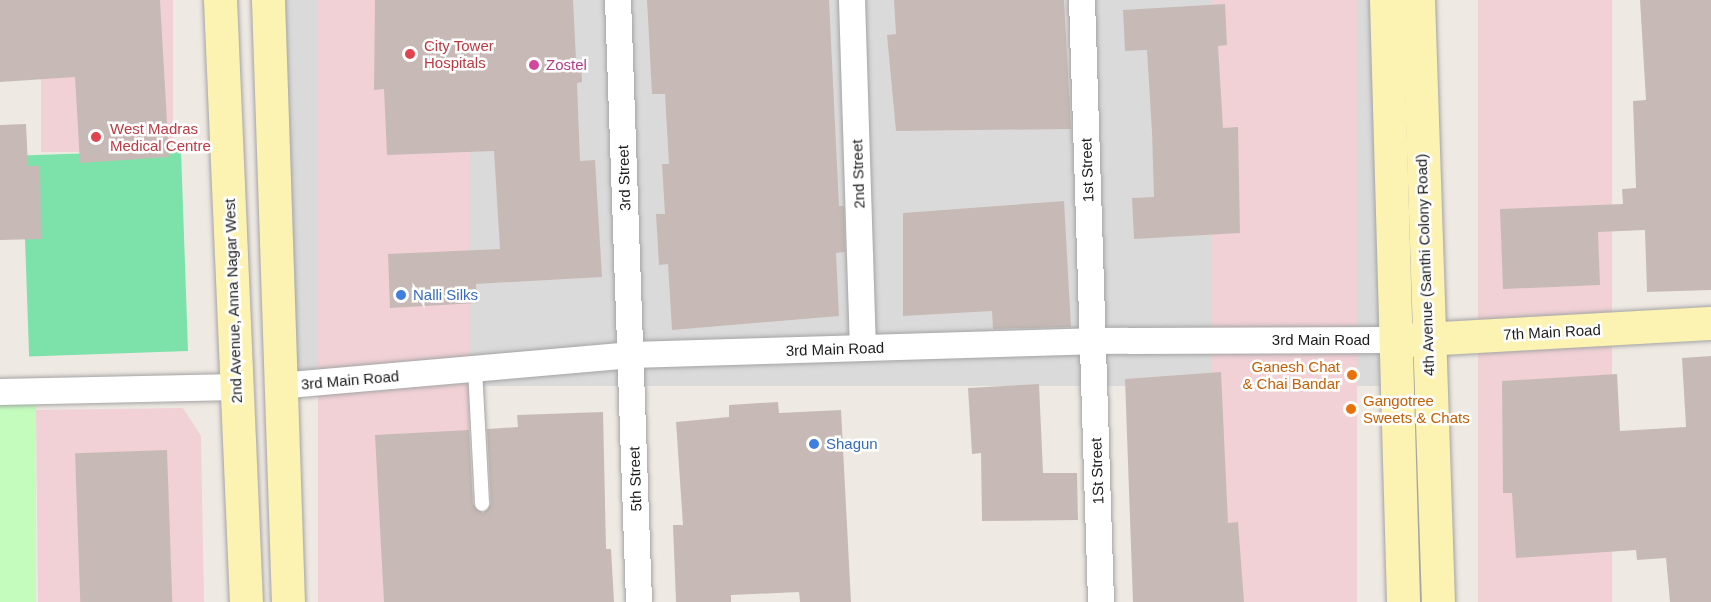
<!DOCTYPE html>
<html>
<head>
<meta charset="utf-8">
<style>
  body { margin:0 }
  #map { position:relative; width:1711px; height:602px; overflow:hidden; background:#efe9e3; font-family:Helvetica,sans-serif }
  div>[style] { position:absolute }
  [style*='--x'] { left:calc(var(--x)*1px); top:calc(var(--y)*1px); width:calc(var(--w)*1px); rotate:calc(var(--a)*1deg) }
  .residential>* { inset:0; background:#dbdada; transform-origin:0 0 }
  .commercial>* { inset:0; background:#f1d1d5; transform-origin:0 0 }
  .park>* { inset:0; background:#c3fcbd; transform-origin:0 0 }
  .pitch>* { inset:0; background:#7ce2a9; transform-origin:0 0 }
  .building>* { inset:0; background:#c7bab6; transform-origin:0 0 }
  .roads { filter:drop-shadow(0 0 2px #a4a4a4) drop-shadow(0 0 2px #a4a4a4) }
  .lane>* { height:14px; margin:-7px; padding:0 7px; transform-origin:7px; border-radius:7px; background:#fff }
  .street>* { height:26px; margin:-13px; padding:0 13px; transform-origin:13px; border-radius:13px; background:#fff }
  .secondary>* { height:33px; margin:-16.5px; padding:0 16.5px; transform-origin:16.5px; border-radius:16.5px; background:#fcf3b3 }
  .dots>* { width:16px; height:16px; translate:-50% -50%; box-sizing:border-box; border:3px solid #fff; border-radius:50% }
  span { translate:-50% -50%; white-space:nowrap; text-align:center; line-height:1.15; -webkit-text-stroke:5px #fff; paint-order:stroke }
  .health-label { font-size:15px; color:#be3a42 }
  .left { translate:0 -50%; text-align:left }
  .hotel-label { font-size:15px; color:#b23c85 }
  .street-label { font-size:15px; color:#1d1d1d }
  .shop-label { font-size:15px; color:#366cbe }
  .food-label { font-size:15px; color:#c56008 }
  .right { translate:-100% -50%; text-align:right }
</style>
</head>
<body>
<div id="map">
  <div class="residential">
    <div style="left:284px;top:0;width:1102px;height:386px"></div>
  </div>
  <div class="commercial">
    <div style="left:41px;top:0;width:132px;height:152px"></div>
    <div style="left:318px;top:0;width:151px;height:602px"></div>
    <div style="left:1212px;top:0;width:145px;height:602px"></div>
    <div style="left:1478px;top:0;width:134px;height:602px"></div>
    <div style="clip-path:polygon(183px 408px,201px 436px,204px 602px,38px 602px,36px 410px)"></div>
  </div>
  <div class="park">
    <div style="left:36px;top:404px;width:198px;height:36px;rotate:90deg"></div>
  </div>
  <div class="pitch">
    <div style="left:181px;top:150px;width:201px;height:159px;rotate:88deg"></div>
  </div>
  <div class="building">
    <div style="clip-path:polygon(0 0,160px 0,169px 157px,80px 163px,75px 77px,0 82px)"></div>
    <div style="clip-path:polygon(375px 0,573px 0,576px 60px,581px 60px,582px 82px,577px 83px,580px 161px,595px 160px,602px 277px,476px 284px,477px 303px,390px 308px,388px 254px,500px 249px,494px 151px,387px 155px,384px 89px,374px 90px)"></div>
    <div style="clip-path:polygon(647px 0,829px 0,839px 206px,844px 206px,845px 252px,836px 253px,839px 316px,672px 330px,668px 264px,659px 265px,656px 214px,665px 214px,662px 164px,669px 164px,665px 94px,652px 94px)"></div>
    <div style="clip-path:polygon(894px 0,1064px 0,1071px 129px,896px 131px,887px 35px,896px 34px)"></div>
    <div style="clip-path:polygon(1640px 0,1711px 0,1711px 290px,1647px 292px,1645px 230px,1598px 232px,1600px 285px,1503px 289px,1500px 209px,1623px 204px,1622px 189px,1636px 188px,1633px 101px,1646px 100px)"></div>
    <div style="clip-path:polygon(1225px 4px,1227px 45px,1218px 46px,1223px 128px,1238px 127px,1240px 233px,1134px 239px,1132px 198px,1154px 197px,1152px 132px,1147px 50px,1125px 51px,1123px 10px)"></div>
    <div style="clip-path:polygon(26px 124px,28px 166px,40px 166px,41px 239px,0 240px,0 125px)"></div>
    <div style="clip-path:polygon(1064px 201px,1071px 327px,993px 329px,992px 311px,903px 316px,903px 213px)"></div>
    <div style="clip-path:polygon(1711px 356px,1711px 602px,1670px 602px,1666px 558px,1637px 560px,1636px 550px,1516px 558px,1512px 493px,1503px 493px,1502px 381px,1617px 374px,1620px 431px,1686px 427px,1682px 358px)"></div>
    <div style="clip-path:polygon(1221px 372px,1228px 523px,1238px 522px,1244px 602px,1133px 602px,1125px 379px)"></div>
    <div style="clip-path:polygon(1039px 384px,1043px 473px,1077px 473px,1078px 520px,982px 521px,981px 453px,972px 454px,968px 388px)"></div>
    <div style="clip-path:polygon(778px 402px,779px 413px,841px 410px,851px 602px,800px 602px,799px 592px,731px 595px,731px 602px,676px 602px,673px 525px,683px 525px,676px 422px,729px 417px,729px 405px)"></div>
    <div style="clip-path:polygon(603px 412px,606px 549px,611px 549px,614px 602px,384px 602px,375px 435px,469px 430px,473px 504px,483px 513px,491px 504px,487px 429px,518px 427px,517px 415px)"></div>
    <div style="left:167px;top:450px;width:152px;height:92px;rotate:88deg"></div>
  </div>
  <div class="roads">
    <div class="lane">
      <div style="--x:475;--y:369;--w:135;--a:87"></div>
    </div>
    <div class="street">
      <div style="--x:618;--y:0;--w:602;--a:88"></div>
      <div style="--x:852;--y:0;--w:348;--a:88.2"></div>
      <div style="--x:1082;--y:0;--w:602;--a:88.19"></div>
      <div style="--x:278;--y:386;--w:354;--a:-5"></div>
      <div style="--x:631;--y:355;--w:461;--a:-1.7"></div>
      <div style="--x:1092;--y:341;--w:301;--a:-0.2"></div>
      <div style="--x:0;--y:392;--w:236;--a:-1.2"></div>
    </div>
    <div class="secondary">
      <div style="--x:220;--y:0;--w:603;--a:87.53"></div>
      <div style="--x:268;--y:0;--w:602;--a:88.1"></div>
      <div style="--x:1386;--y:0;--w:602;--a:88.38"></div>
      <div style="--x:1418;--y:0;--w:602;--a:88.1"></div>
      <div style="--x:1404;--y:340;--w:307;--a:-3.2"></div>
    </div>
  </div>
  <div class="dots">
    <div style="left:410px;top:54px;background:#e0444e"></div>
    <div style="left:534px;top:65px;background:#d1479c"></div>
    <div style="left:96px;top:137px;background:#e0444e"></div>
    <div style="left:401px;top:295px;background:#3f7fe0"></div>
    <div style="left:1352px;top:375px;background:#e8710a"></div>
    <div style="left:1351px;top:409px;background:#e8710a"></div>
    <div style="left:814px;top:444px;background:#3f7fe0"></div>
  </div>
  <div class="health-label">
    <span class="left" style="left:424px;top:54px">City Tower<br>Hospitals</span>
    <span class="left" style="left:110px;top:137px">West Madras<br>Medical Centre</span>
  </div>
  <div class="hotel-label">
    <span class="left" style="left:546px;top:65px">Zostel</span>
  </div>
  <div class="street-label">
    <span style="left:1087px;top:170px;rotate:-92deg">1st Street</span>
    <span style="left:858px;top:174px;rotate:-92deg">2nd Street</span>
    <span style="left:624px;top:178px;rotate:-92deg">3rd Street</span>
    <span style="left:1425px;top:265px;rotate:-92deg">4th Avenue (Santhi Colony Road)</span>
    <span style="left:233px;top:301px;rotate:-92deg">2nd Avenue, Anna Nagar West</span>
    <span style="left:1552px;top:332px;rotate:-3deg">7th Main Road</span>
    <span style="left:1321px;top:340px">3rd Main Road</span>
    <span style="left:835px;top:349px;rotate:-2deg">3rd Main Road</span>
    <span style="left:350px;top:380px;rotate:-5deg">3rd Main Road</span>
    <span style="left:1097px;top:471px;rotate:-92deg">1St Street</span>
    <span style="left:635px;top:479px;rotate:-92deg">5th Street</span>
  </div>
  <div class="shop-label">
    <span class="left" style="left:413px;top:295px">Nalli Silks</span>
    <span class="left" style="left:826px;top:444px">Shagun</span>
  </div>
  <div class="food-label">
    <span class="right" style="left:1340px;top:375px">Ganesh Chat<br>&amp; Chai Bandar</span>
    <span class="left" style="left:1363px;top:409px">Gangotree<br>Sweets &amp; Chats</span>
  </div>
</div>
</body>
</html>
